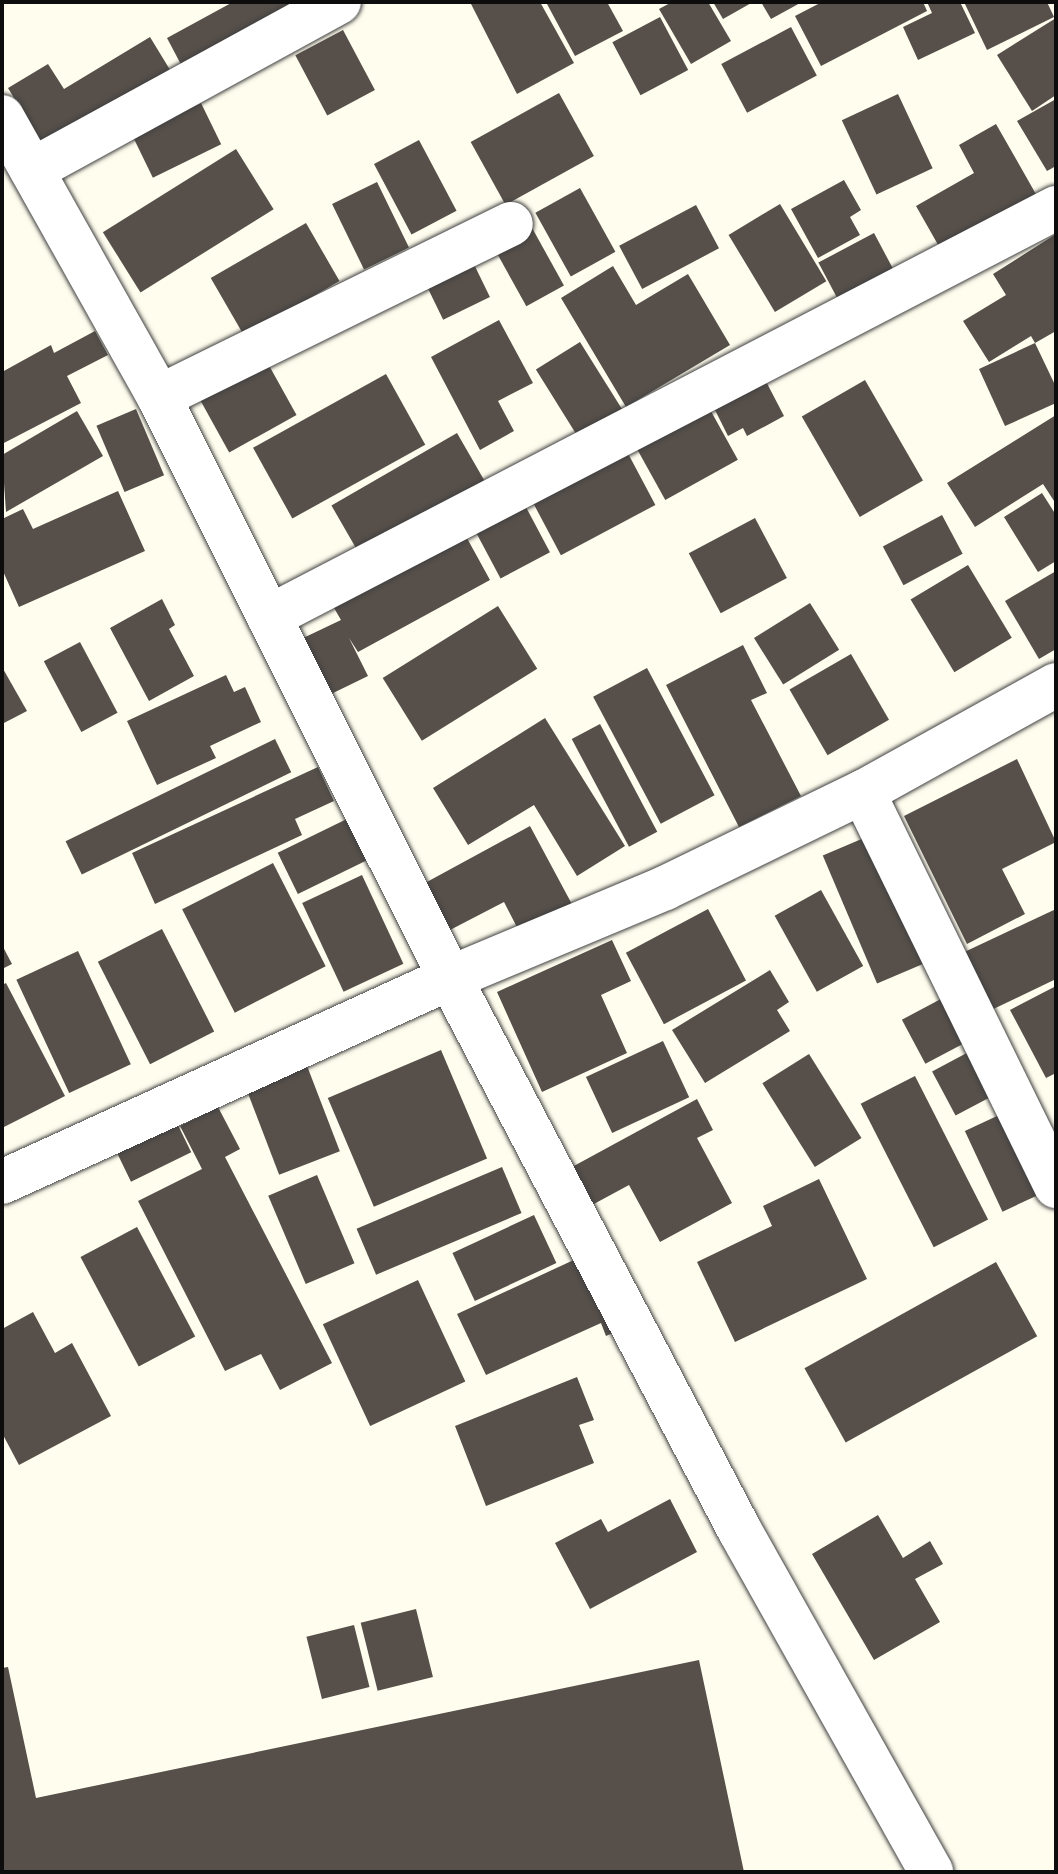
<!DOCTYPE html>
<html>
<head>
<meta charset="utf-8">
<style>
  body { margin:0 }
  #map { position:relative; width:1058px; height:1874px; overflow:hidden; background:#fffdee; font-family:"Playfair Display",serif }
  div>[style] { position:absolute }
  [style*='--x'] { left:calc(var(--x)*1px); top:calc(var(--y)*1px); width:calc(var(--w)*1px); rotate:calc(var(--a)*1deg) }
  .building>* { inset:0; background:#564f4a; transform-origin:0 0 }
  .roads { filter:drop-shadow(0 0 2px #404040) drop-shadow(0 0 2px #404040) }
  .street>* { height:44px; margin:-22px; padding:0 22px; transform-origin:22px; border-radius:22px; background:#fff }
  span { translate:-50% -50%; white-space:nowrap; text-align:center; line-height:1.15; -webkit-text-stroke:8px #fff; paint-order:stroke }
  .frame { position:absolute; inset:0; border:4px solid #0d0d0d; pointer-events:none }
</style>
</head>
<body>
<div id="map">
  <div class="building">
    <div style="clip-path:polygon(233px 2px,321px 2px,186px 74px,167px 38px)"></div>
    <div style="clip-path:polygon(470px 2px,540px 2px,574px 63px,517px 94px)"></div>
    <div style="clip-path:polygon(551px 2px,607px 2px,623px 31px,575px 56px,547px 4px)"></div>
    <div style="clip-path:polygon(672px 2px,708px 2px,731px 41px,691px 64px,659px 9px)"></div>
    <div style="clip-path:polygon(713px 2px,753px 2px,723px 19px)"></div>
    <div style="clip-path:polygon(761px 2px,802px 2px,771px 19px)"></div>
    <div style="clip-path:polygon(822px 2px,923px 2px,927px 11px,821px 66px,795px 16px)"></div>
    <div style="clip-path:polygon(927px 2px,960px 2px,975px 33px,918px 60px,903px 27px,932px 13px)"></div>
    <div style="clip-path:polygon(964px 2px,1047px 2px,1054px 17px,987px 50px)"></div>
    <div style="left:660px;top:17px;width:60px;height:54px;rotate:62deg"></div>
    <div style="clip-path:polygon(1056px 18px,1056px 95px,1032px 111px,997px 55px)"></div>
    <div style="left:791px;top:27px;width:55px;height:79px;rotate:62deg"></div>
    <div style="left:343px;top:30px;width:68px;height:54px;rotate:62deg"></div>
    <div style="clip-path:polygon(150px 37px,175px 78px,46px 151px,8px 88px,48px 64px,64px 89px)"></div>
    <div style="left:559px;top:93px;width:72px;height:101px;rotate:61deg"></div>
    <div style="left:898px;top:94px;width:82px;height:62px;rotate:65deg"></div>
    <div style="clip-path:polygon(1056px 99px,1056px 166px,1047px 171px,1017px 121px)"></div>
    <div style="left:201px;top:103px;width:46px;height:76px;rotate:64deg"></div>
    <div style="clip-path:polygon(996px 124px,1041px 203px,945px 257px,916px 206px,974px 173px,959px 145px)"></div>
    <div style="left:419px;top:140px;width:80px;height:51px;rotate:62deg"></div>
    <div style="left:236px;top:149px;width:71px;height:157px;rotate:58deg"></div>
    <div style="clip-path:polygon(844px 180px,861px 210px,850px 217px,860px 235px,818px 258px,791px 209px)"></div>
    <div style="left:377px;top:182px;width:73px;height:50px;rotate:64deg"></div>
    <div style="left:580px;top:188px;width:73px;height:51px;rotate:61deg"></div>
    <div style="left:780px;top:204px;width:90px;height:60px;rotate:59deg"></div>
    <div style="left:696px;top:205px;width:49px;height:87px;rotate:62deg"></div>
    <div style="left:306px;top:223px;width:67px;height:110px;rotate:60deg"></div>
    <div style="left:531px;top:226px;width:68px;height:43px;rotate:61deg"></div>
    <div style="left:874px;top:233px;width:55px;height:63px;rotate:62deg"></div>
    <div style="clip-path:polygon(1056px 234px,1056px 331px,1035px 343px,1031px 336px,989px 362px,963px 321px,1006px 295px,993px 274px)"></div>
    <div style="left:468px;top:252px;width:50px;height:52px;rotate:64deg"></div>
    <div style="clip-path:polygon(613px 266px,636px 305px,688px 274px,730px 345px,626px 407px,561px 298px)"></div>
    <div style="clip-path:polygon(499px 320px,533px 383px,498px 401px,514px 431px,480px 450px,431px 357px)"></div>
    <div style="clip-path:polygon(95px 331px,108px 355px,67px 376px,81px 403px,2px 444px,2px 372px,51px 345px,54px 353px)"></div>
    <div style="left:580px;top:342px;width:80px;height:52px;rotate:58deg"></div>
    <div style="clip-path:polygon(1035px 343px,1056px 387px,1056px 403px,1005px 426px,979px 369px)"></div>
    <div style="left:266px;top:360px;width:63px;height:77px;rotate:61deg"></div>
    <div style="clip-path:polygon(760px 370px,784px 416px,747px 436px,743px 428px,728px 436px,708px 396px)"></div>
    <div style="left:386px;top:374px;width:81px;height:152px;rotate:61deg"></div>
    <div style="left:865px;top:380px;width:116px;height:73px;rotate:60deg"></div>
    <div style="left:702px;top:395px;width:74px;height:83px;rotate:61deg"></div>
    <div style="left:136px;top:409px;width:72px;height:43px;rotate:67deg"></div>
    <div style="clip-path:polygon(77px 411px,103px 456px,6px 512px,2px 455px)"></div>
    <div style="clip-path:polygon(1056px 415px,1056px 504px,1043px 484px,975px 527px,947px 483px)"></div>
    <div style="left:457px;top:433px;width:66px;height:145px;rotate:60deg"></div>
    <div style="left:623px;top:444px;width:69px;height:107px;rotate:62deg"></div>
    <div style="clip-path:polygon(118px 491px,145px 551px,19px 607px,2px 569px,2px 519px,23px 509px,33px 529px)"></div>
    <div style="clip-path:polygon(1042px 493px,1056px 515px,1056px 561px,1038px 572px,1004px 517px)"></div>
    <div style="left:519px;top:494px;width:66px;height:56px;rotate:62deg"></div>
    <div style="left:942px;top:515px;width:44px;height:67px;rotate:62deg"></div>
    <div style="left:755px;top:518px;width:68px;height:75px;rotate:62deg"></div>
    <div style="clip-path:polygon(462px 529px,490px 580px,358px 652px,349px 638px,368px 676px,327px 696px,299px 640px,341px 620px,330px 601px)"></div>
    <div style="left:968px;top:565px;width:85px;height:67px;rotate:59deg"></div>
    <div style="clip-path:polygon(1056px 571px,1056px 649px,1039px 659px,1005px 601px)"></div>
    <div style="clip-path:polygon(162px 599px,175px 625px,169px 629px,194px 676px,149px 701px,110px 628px)"></div>
    <div style="left:810px;top:603px;width:55px;height:66px;rotate:58deg"></div>
    <div style="left:498px;top:606px;width:74px;height:136px;rotate:58deg"></div>
    <div style="left:80px;top:642px;width:80px;height:41px;rotate:62deg"></div>
    <div style="clip-path:polygon(743px 645px,767px 693px,751px 700px,801px 796px,739px 827px,666px 685px)"></div>
    <div style="left:851px;top:654px;width:76px;height:71px;rotate:60deg"></div>
    <div style="clip-path:polygon(2px 667px,27px 711px,2px 724px)"></div>
    <div style="left:647px;top:668px;width:144px;height:61px;rotate:62deg"></div>
    <div style="clip-path:polygon(226px 675px,234px 692px,245px 687px,261px 722px,210px 746px,216px 758px,157px 785px,127px 721px)"></div>
    <div style="clip-path:polygon(545px 718px,625px 846px,577px 876px,534px 805px,468px 845px,433px 788px)"></div>
    <div style="left:600px;top:724px;width:122px;height:32px;rotate:62deg"></div>
    <div style="left:275px;top:739px;width:37px;height:233px;rotate:64deg"></div>
    <div style="clip-path:polygon(1017px 759px,1056px 842px,1002px 869px,1025px 914px,967px 944px,904px 816px)"></div>
    <div style="clip-path:polygon(318px 767px,334px 801px,295px 819px,302px 835px,155px 904px,132px 853px)"></div>
    <div style="left:355px;top:815px;width:46px;height:86px;rotate:64deg"></div>
    <div style="clip-path:polygon(530px 826px,574px 908px,522px 937px,504px 902px,450px 930px,425px 883px)"></div>
    <div style="left:878px;top:832px;width:139px;height:60px;rotate:67deg"></div>
    <div style="left:273px;top:863px;width:116px;height:102px;rotate:63deg"></div>
    <div style="left:362px;top:875px;width:98px;height:66px;rotate:65deg"></div>
    <div style="left:821px;top:890px;width:87px;height:53px;rotate:61deg"></div>
    <div style="left:708px;top:909px;width:81px;height:93px;rotate:62deg"></div>
    <div style="clip-path:polygon(1056px 909px,1056px 979px,985px 1013px,958px 955px)"></div>
    <div style="left:162px;top:929px;width:115px;height:72px;rotate:63deg"></div>
    <div style="clip-path:polygon(612px 940px,631px 981px,601px 995px,627px 1053px,542px 1092px,497px 992px)"></div>
    <div style="clip-path:polygon(2px 945px,12px 964px,2px 969px)"></div>
    <div style="left:78px;top:951px;width:125px;height:68px;rotate:65deg"></div>
    <div style="clip-path:polygon(770px 970px,789px 1002px,777px 1010px,790px 1031px,705px 1083px,672px 1030px)"></div>
    <div style="clip-path:polygon(6px 983px,65px 1096px,2px 1128px,2px 985px)"></div>
    <div style="clip-path:polygon(1056px 986px,1056px 1073px,1046px 1078px,1010px 1010px)"></div>
    <div style="left:954px;top:992px;width:50px;height:59px;rotate:62deg"></div>
    <div style="left:663px;top:1041px;width:62px;height:85px;rotate:65deg"></div>
    <div style="left:978px;top:1047px;width:50px;height:52px;rotate:62deg"></div>
    <div style="left:441px;top:1050px;width:118px;height:123px;rotate:67deg"></div>
    <div style="left:809px;top:1054px;width:99px;height:55px;rotate:58deg"></div>
    <div style="left:304px;top:1058px;width:100px;height:65px;rotate:69deg"></div>
    <div style="left:915px;top:1076px;width:161px;height:61px;rotate:63deg"></div>
    <div style="clip-path:polygon(697px 1099px,713px 1130px,697px 1138px,732px 1203px,660px 1242px,629px 1185px,592px 1205px,572px 1167px)"></div>
    <div style="clip-path:polygon(218px 1107px,240px 1149px,225px 1157px,332px 1363px,280px 1390px,261px 1354px,225px 1371px,138px 1201px,202px 1169px,180px 1126px)"></div>
    <div style="left:1012px;top:1109px;width:89px;height:52px;rotate:65deg"></div>
    <div style="left:175px;top:1119px;width:37px;height:67px;rotate:64deg"></div>
    <div style="left:502px;top:1167px;width:50px;height:158px;rotate:67deg"></div>
    <div style="left:317px;top:1175px;width:96px;height:53px;rotate:67deg"></div>
    <div style="clip-path:polygon(819px 1179px,867px 1279px,735px 1342px,697px 1262px,772px 1226px,763px 1206px)"></div>
    <div style="left:534px;top:1215px;width:53px;height:90px;rotate:65deg"></div>
    <div style="left:137px;top:1227px;width:124px;height:64px;rotate:62deg"></div>
    <div style="clip-path:polygon(591px 1252px,626px 1327px,606px 1336px,601px 1323px,486px 1375px,457px 1314px)"></div>
    <div style="left:996px;top:1262px;width:85px;height:219px;rotate:61deg"></div>
    <div style="left:418px;top:1280px;width:112px;height:105px;rotate:65deg"></div>
    <div style="clip-path:polygon(33px 1312px,55px 1353px,72px 1343px,111px 1416px,19px 1465px,2px 1433px,2px 1329px)"></div>
    <div style="clip-path:polygon(577px 1377px,594px 1420px,579px 1425px,594px 1463px,486px 1506px,455px 1426px)"></div>
    <div style="clip-path:polygon(670px 1499px,697px 1552px,590px 1609px,555px 1543px,601px 1519px,608px 1532px)"></div>
    <div style="clip-path:polygon(878px 1515px,903px 1558px,930px 1541px,943px 1564px,915px 1579px,940px 1622px,874px 1660px,812px 1554px)"></div>
    <div style="left:416px;top:1609px;width:70px;height:57px;rotate:76deg"></div>
    <div style="left:354px;top:1625px;width:64px;height:49px;rotate:76deg"></div>
    <div style="clip-path:polygon(699px 1660px,744px 1872px,2px 1872px,2px 1668px,8px 1667px,36px 1798px)"></div>
  </div>
  <div class="roads">
    <div class="street">
      <div style="--x:2;--y:117;--w:321;--a:60.7"></div>
      <div style="--x:159;--y:397;--w:650;--a:63.4"></div>
      <div style="--x:450;--y:978;--w:624;--a:62.33"></div>
      <div style="--x:740;--y:1531;--w:391;--a:60.7"></div>
      <div style="--x:32;--y:170;--w:350;--a:-28.7"></div>
      <div style="--x:159;--y:397;--w:392;--a:-26.2"></div>
      <div style="--x:269;--y:617;--w:887;--a:-27.46"></div>
      <div style="--x:863;--y:792;--w:439;--a:63.9"></div>
      <div style="--x:2;--y:1182;--w:492;--a:-24.5"></div>
      <div style="--x:450;--y:978;--w:233;--a:-22.7"></div>
      <div style="--x:665;--y:888;--w:220;--a:-25.9"></div>
      <div style="--x:863;--y:792;--w:221;--a:-29"></div>
    </div>
  </div>
  <div class="frame"></div>
</div>
</body>
</html>
